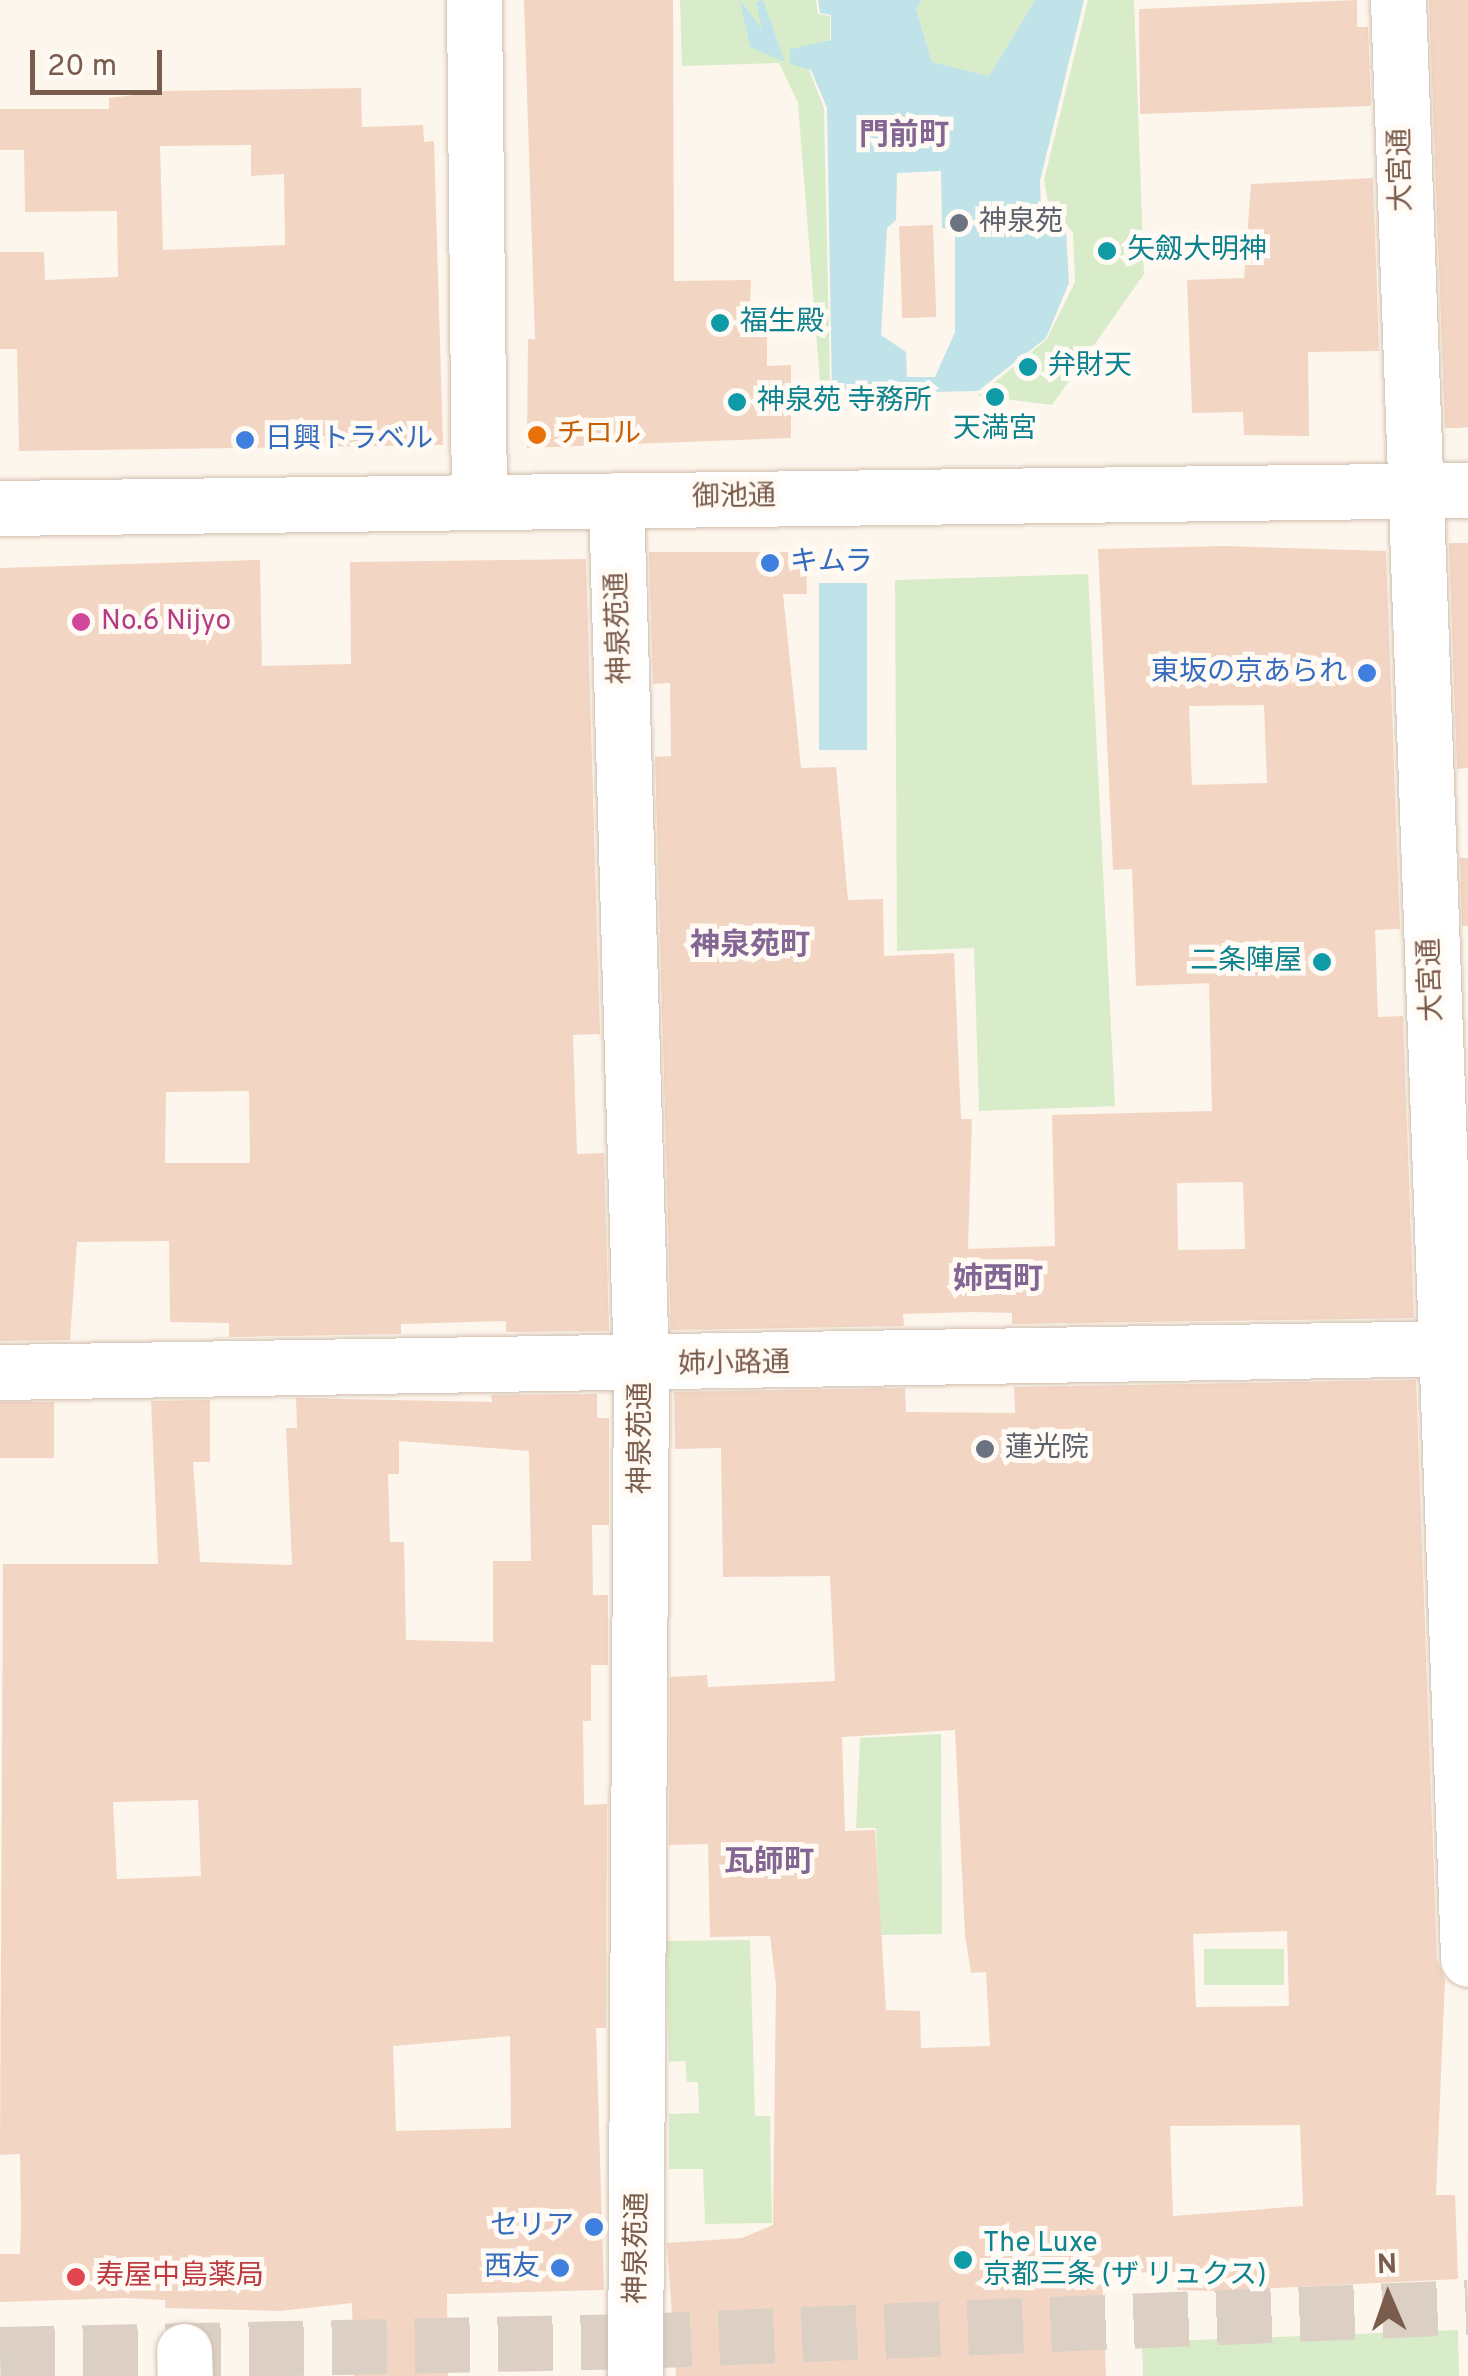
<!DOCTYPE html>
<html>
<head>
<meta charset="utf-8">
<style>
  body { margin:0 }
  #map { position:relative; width:1468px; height:2376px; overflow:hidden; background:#fdf6ec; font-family:Overpass,"Noto Sans JP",sans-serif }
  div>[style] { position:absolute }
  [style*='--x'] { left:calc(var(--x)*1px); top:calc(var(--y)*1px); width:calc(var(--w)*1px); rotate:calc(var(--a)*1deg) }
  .green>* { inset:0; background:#d8ecc9; transform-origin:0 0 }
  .water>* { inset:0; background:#bfe3e8; transform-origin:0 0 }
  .building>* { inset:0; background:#f3d5c3; transform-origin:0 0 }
  .minor-tunnel>* { height:55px; margin-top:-27.5px; transform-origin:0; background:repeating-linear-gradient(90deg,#dcd0c4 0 55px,transparent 0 83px) }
  .roads { filter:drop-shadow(0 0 2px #d1beb0) drop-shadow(0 0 2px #d1beb0) }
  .minor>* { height:55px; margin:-27.5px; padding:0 27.5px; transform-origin:27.5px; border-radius:27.5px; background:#fff }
  .dots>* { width:28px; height:28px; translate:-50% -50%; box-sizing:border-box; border:5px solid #fffaf3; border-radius:50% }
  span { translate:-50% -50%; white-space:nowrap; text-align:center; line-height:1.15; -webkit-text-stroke:10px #fffaf3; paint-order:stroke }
  .street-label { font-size:28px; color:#7a5c4d }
  .worship-label { font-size:28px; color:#5b616d }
  .left { translate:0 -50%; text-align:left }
  .culture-label { font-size:28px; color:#0d838f }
  .right { translate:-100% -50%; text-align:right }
  .food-label { font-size:28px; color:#c56008 }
  .shop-label { font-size:28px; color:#366cbe }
  .hotel-label { font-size:28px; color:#b23c85 }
  .health-label { font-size:28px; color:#be3a42 }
  .neighbourhood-label { font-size:30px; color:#846695; font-weight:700 }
  .north { position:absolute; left:1338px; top:2246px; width:100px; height:100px; -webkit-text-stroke:8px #fffaf3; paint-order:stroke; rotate:358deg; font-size:28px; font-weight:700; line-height:40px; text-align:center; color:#7a5c4d }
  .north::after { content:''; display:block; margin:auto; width:35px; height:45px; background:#7a5c4d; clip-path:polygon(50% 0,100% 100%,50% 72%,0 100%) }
  .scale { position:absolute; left:30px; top:50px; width:132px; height:45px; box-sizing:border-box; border:5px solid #7a5c4d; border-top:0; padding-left:12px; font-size:30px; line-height:35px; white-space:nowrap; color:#7a5c4d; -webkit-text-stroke:8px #fffaf3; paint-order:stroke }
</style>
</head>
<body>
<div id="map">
  <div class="green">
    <div style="clip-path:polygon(680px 0,816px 0,818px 14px,830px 16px,830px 39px,818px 45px,809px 70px,824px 108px,830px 382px,820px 383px,798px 103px,779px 63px,682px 66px)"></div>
    <div style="clip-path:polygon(922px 0,1035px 0,989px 76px,932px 62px,916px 9px)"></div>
    <div style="clip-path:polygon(1088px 0,1134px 0,1144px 274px,1052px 405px,978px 396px,1047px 339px,1075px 282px,1073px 233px,1048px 202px,1044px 180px)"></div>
    <div style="clip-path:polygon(1088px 574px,1115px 1106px,979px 1111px,974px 948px,897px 951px,895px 580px)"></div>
    <div style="clip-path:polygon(941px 1734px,942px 1934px,880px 1935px,876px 1828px,856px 1828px,860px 1738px)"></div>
    <div style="clip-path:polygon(750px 1940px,755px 2116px,770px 2116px,772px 2223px,705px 2224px,703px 2169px,669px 2169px,669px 2114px,699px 2113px,698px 2082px,687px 2082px,685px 2061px,669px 2062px,666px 1941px)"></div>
    <div style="left:1204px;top:1949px;width:80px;height:36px"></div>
    <div style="clip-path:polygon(1458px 2330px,1459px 2376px,1143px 2376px,1142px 2342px)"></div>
  </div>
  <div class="water">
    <div style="clip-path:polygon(740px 0,762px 29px,756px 2px,763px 0,785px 62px,750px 47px)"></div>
    <div style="clip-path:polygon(evenodd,818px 0,922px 0,916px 9px,932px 62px,989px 76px,1035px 0,1084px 0,1040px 181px,1041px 209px,1066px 231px,1069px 283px,1046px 338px,978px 391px,832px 394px,827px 108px,811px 70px,790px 64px,790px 49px,831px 40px,831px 15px,820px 13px,818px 0,941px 171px,942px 228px,955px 230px,955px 332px,935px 377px,907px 377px,906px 352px,881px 335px,887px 228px,896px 220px,897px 173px,941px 171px)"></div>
    <div style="left:819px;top:583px;width:48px;height:167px"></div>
  </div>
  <div class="building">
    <div style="clip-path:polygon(524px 0,673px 0,674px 281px,751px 280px,750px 308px,767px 308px,767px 366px,791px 365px,791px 438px,527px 448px,528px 339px,535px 339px)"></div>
    <div style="clip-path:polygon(1357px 0,1357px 27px,1368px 27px,1371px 106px,1140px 114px,1139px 9px)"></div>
    <div style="clip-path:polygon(1429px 0,1468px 0,1468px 427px,1459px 428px,1445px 428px)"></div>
    <div style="clip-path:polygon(evenodd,361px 88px,362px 127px,423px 125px,424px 142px,434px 141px,443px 445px,19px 451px,17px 349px,0 349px,0 252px,44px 252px,45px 280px,118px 277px,117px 211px,25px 212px,24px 150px,0 150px,0 109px,109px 109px,109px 98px,166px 91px,361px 88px,251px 145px,251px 176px,284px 174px,285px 245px,163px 250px,160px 146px,251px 145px)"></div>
    <div style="clip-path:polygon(1373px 178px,1379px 351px,1308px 352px,1309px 436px,1244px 435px,1243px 412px,1192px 413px,1187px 280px,1244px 278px,1251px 184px)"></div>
    <div style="left:933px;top:225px;width:92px;height:34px;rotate:88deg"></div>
    <div style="clip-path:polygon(1449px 543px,1468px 543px,1468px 768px,1457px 769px)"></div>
    <div style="clip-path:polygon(evenodd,1225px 546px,1386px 551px,1400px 929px,1375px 930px,1378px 1017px,1403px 1016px,1414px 1318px,1012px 1324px,1012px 1313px,973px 1312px,903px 1314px,904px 1326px,671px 1330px,655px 757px,671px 756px,670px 683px,653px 684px,649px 552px,806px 552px,807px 594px,783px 594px,801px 768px,836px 767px,848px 900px,883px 899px,884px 956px,954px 953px,961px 1119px,972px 1119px,968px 1249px,1055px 1246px,1052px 1115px,1212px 1111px,1209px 983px,1136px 986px,1132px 869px,1113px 870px,1098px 549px,1225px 546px,1264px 705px,1267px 783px,1192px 785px,1189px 706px,1264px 705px,1225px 546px,1243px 1182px,1245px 1249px,1178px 1250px,1177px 1183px,1243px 1182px)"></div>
    <div style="clip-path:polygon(evenodd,586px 559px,600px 1034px,573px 1035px,577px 1154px,604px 1153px,609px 1331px,506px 1332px,506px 1321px,401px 1324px,401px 1334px,229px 1337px,229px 1323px,170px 1322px,169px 1241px,77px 1242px,70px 1340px,0 1341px,0 568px,260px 560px,262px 666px,351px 664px,350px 562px,586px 559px,249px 1091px,250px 1163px,165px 1163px,166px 1092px,249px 1091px)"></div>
    <div style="clip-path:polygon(1460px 858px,1468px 858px,1468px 926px,1462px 926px)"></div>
    <div style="clip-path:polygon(evenodd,1416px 1380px,1437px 1960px,1445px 1979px,1436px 2195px,1455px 2195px,1458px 2279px,1215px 2291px,1177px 2290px,1177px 2272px,1102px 2273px,1106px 2376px,676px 2376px,667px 2243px,742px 2238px,773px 2225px,776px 1985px,770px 1936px,710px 1937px,708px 1844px,669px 1845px,670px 1677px,707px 1675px,708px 1687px,835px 1681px,830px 1576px,723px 1577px,721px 1448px,675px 1449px,674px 1392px,905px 1388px,906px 1412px,1015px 1413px,1014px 1387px,1416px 1380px,955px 1730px,965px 1935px,971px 1973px,986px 1972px,990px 2046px,921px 2048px,920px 2011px,886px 2010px,875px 1830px,845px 1831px,842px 1737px,955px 1730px,1416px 1380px,1287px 1931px,1289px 2006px,1196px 2007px,1193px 1934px,1287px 1931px,1416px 1380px,1300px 2125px,1303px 2206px,1173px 2216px,1170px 2126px,1300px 2125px)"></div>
    <div style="clip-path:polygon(evenodd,597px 1394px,597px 1418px,609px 1418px,609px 1525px,592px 1525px,593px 1595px,608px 1595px,608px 1665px,591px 1665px,591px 1721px,583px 1721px,584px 1805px,607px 1804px,606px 2028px,596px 2028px,604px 2290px,447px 2294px,448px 2376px,354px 2376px,352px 2303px,280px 2311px,165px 2308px,165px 2300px,125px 2298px,0 2302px,0 2254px,20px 2254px,21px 2224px,20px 2154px,0 2155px,3px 1564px,158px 1564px,151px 1401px,210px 1400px,210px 1462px,193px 1462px,200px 1562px,292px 1565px,286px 1428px,297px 1428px,296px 1398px,492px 1402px,491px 1395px,597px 1394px,399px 1441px,529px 1451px,531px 1561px,493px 1561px,493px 1642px,406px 1640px,404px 1542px,390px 1542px,388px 1474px,399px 1474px,399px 1441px,597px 1394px,198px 1800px,201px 1876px,117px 1879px,113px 1802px,198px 1800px,597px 1394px,510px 2036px,511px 2128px,396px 2131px,393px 2046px,510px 2036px)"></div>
    <div style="left:54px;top:1402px;width:56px;height:54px;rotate:90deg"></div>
  </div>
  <div class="minor-tunnel">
    <div style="--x:0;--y:2354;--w:636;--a:-1.17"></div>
    <div style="--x:636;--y:2341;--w:833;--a:-2.34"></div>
  </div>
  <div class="roads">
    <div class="minor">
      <div style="--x:474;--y:0;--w:502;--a:89.43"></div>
      <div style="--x:1398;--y:0;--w:1960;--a:87.95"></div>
      <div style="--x:616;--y:500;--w:866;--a:88.35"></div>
      <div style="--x:641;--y:1366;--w:1010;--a:90.34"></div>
      <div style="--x:0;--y:508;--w:1468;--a:-0.7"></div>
      <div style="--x:0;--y:1372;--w:1468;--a:-0.94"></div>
      <div style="--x:184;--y:2351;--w:25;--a:88"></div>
    </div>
  </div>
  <div class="dots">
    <div style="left:959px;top:223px;background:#6b7280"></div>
    <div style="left:1107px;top:251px;background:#0f9aa8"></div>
    <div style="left:720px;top:323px;background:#0f9aa8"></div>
    <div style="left:1028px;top:367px;background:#0f9aa8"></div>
    <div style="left:995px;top:397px;background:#0f9aa8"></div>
    <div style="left:737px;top:402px;background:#0f9aa8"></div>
    <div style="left:537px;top:435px;background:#e8710a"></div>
    <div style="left:245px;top:440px;background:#3f7fe0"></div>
    <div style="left:770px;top:563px;background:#3f7fe0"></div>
    <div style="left:81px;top:622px;background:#d1479c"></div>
    <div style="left:1367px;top:673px;background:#3f7fe0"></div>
    <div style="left:1322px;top:962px;background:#0f9aa8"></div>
    <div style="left:985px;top:1449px;background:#6b7280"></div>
    <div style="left:594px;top:2227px;background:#3f7fe0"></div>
    <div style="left:963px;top:2260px;background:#0f9aa8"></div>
    <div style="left:560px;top:2268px;background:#3f7fe0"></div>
    <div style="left:76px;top:2277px;background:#e0444e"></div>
  </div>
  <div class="street-label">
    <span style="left:1402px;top:170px;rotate:-91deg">大宮通</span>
    <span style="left:734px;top:498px;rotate:-1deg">御池通</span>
    <span style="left:620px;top:628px;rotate:-92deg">神泉苑通</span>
    <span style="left:1432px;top:980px;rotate:-92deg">大宮通</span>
    <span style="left:734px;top:1365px;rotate:-1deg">姉小路通</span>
    <span style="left:642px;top:1438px;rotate:-90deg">神泉苑通</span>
    <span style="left:638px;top:2248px;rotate:-89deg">神泉苑通</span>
  </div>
  <div class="worship-label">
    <span class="left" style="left:979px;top:223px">神泉苑</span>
    <span class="left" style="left:1005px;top:1449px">蓮光院</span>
  </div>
  <div class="culture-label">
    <span class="left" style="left:1127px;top:251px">矢劔大明神</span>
    <span class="left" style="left:740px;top:323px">福生殿</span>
    <span class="left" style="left:1048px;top:367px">弁財天</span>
    <span class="left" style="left:757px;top:402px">神泉苑 寺務所</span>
    <span style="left:995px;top:430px">天満宮</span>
    <span class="right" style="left:1302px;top:962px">二条陣屋</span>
    <span class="left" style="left:983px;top:2260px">The Luxe<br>京都三条 (ザ リュクス)</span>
  </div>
  <div class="food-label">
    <span class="left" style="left:557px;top:435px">チロル</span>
  </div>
  <div class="shop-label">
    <span class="left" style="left:265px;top:440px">日興トラベル</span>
    <span class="left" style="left:790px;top:563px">キムラ</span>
    <span class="right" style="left:1347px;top:673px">東坂の京あられ</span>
    <span class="right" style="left:574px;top:2227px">セリア</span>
    <span class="right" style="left:540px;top:2268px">西友</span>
  </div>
  <div class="hotel-label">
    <span class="left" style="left:101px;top:622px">No.6 Nijyo</span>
  </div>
  <div class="health-label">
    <span class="left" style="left:96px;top:2277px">寿屋中島薬局</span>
  </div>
  <div class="neighbourhood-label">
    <span style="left:904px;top:137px">門前町</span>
    <span style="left:750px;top:947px">神泉苑町</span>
    <span style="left:998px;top:1281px">姉西町</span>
    <span style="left:769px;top:1864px">瓦師町</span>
  </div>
  <div class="north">N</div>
  <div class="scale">20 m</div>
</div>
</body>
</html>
